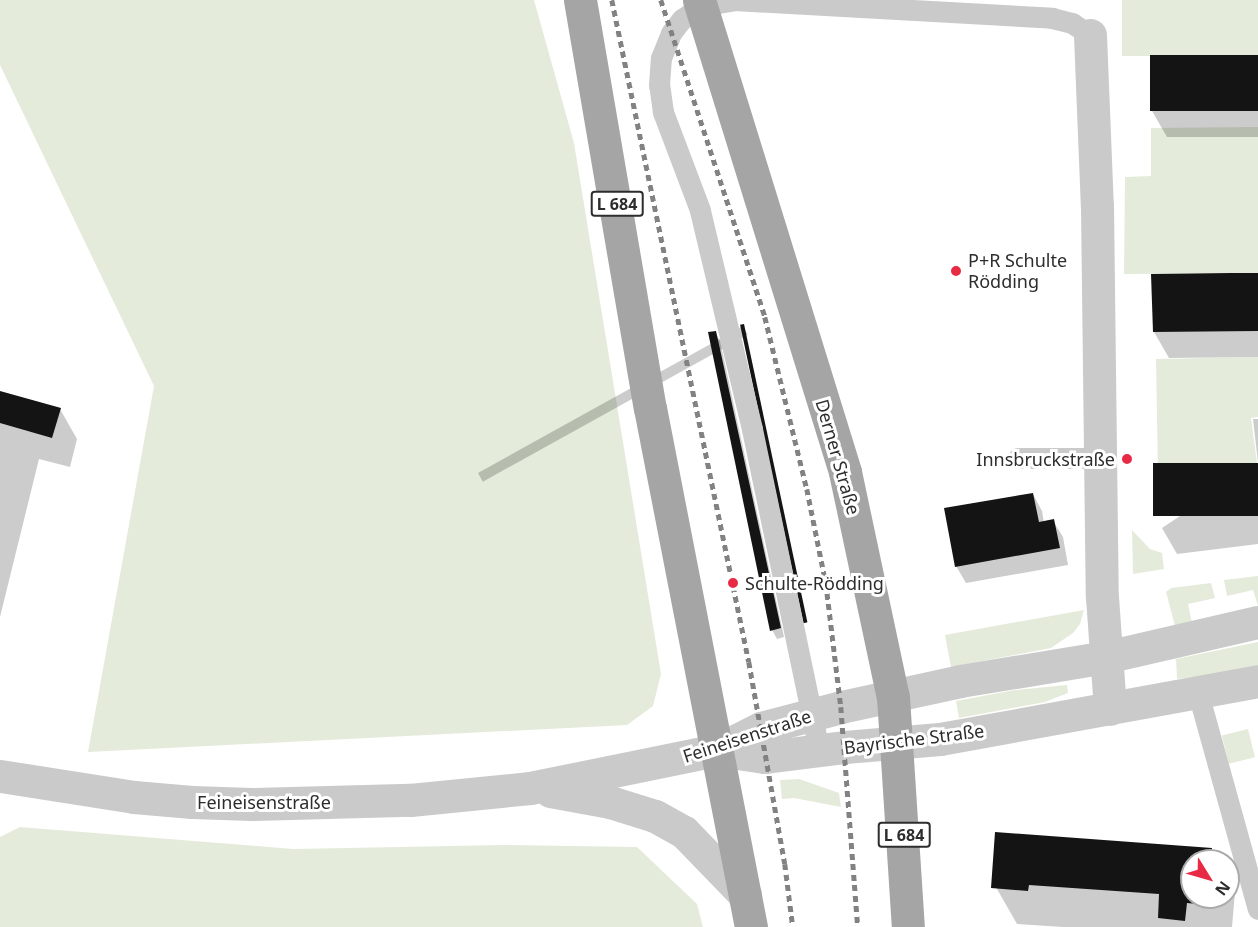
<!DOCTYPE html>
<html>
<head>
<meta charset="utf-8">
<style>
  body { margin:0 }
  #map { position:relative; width:1258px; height:927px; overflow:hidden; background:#fff; font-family:"Noto Sans",sans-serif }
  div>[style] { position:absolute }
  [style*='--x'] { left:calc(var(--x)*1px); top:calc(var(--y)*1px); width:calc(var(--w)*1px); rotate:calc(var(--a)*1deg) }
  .green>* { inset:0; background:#e4ebda; transform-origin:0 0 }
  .shadow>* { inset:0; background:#0003; transform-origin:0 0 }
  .building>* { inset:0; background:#141414; transform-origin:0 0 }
  .service>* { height:21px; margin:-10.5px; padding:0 10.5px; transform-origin:10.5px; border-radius:10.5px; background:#cacaca }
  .minor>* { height:33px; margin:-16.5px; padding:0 16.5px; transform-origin:16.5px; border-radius:16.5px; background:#cacaca }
  .tertiary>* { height:33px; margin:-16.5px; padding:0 16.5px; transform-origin:16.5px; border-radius:16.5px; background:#cacaca }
  .primary>* { height:33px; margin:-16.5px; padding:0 16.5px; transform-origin:16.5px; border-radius:16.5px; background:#a5a5a5 }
  .rail>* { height:4.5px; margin-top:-2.25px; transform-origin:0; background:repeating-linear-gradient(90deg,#828282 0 6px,transparent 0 10.5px) }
  .dots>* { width:16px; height:16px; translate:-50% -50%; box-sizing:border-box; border:3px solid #fff; border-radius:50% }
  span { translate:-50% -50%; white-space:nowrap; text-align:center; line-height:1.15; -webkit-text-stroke:6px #fff; paint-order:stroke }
  .shield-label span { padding:2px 4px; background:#fff; border:2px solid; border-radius:4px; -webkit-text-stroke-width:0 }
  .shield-label { font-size:16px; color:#2d2d2d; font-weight:700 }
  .poi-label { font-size:18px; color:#2d2d2d }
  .left { translate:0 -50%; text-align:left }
  .right { translate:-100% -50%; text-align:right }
  .street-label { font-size:18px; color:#2d2d2d }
  .north { position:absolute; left:1180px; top:849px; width:60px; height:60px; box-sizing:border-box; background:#fff; border:2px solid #ababab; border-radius:50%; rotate:127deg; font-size:16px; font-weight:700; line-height:24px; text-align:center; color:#2d2d2d }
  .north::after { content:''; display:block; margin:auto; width:21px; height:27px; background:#e82a45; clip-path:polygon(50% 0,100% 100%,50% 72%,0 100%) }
</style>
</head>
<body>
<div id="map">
  <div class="green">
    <div style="clip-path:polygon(0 0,534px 0,574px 143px,661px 674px,653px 706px,627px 725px,88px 752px,154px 386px,0 65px)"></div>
    <div style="left:1122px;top:0;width:136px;height:56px"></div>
    <div style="clip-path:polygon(1258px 127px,1258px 273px,1124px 274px,1125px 177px,1151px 176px,1151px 128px)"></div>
    <div style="clip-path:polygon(1258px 357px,1258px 417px,1251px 418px,1257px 463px,1158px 475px,1156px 359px)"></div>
    <div style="clip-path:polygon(1132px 530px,1150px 549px,1162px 553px,1164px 569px,1133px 574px)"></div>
    <div style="clip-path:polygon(1258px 576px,1258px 606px,1253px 590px,1227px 596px,1224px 580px)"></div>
    <div style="clip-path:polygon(1211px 583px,1215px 598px,1188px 604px,1192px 623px,1175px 626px,1166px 592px,1171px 588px)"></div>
    <div style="clip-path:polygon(1084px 610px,1080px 624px,1073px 633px,1051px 648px,951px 667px,945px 635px)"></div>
    <div style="clip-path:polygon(1258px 642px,1258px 670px,1177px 679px,1176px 659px)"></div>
    <div style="clip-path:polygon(1067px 685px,1068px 693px,1045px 702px,959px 718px,956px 701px,1015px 690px)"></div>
    <div style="left:1248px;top:729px;width:29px;height:27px;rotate:76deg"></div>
    <div style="clip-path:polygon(799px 779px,839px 793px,841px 807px,794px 798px,782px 799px,780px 780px)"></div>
    <div style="clip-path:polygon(20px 827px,293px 849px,505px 845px,637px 847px,697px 904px,703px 927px,0 927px,0 837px)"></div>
  </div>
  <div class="shadow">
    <div style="clip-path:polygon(1258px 57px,1258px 137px,1167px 137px,1152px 111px)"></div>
    <div style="clip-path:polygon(1258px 275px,1258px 357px,1169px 358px,1154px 332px)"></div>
    <div style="left:743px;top:326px;width:10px;height:303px;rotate:61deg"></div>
    <div style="clip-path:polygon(715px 332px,720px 341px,784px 637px,777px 639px,772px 630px)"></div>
    <div style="clip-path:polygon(0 393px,60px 409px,77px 439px,70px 467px,39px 459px,0 617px)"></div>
    <div style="clip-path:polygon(1253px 419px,1258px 419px,1258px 463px)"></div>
    <div style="clip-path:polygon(1258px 464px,1258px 544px,1177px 554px,1162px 528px)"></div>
    <div style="clip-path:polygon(1033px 494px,1042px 511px,1044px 523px,1053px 521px,1063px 537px,1068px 565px,966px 583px,956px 566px)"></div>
    <div style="clip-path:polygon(1211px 850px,1217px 861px,1192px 861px,1192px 897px,1228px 897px,1228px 880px,1235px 892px,1232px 927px,1063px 927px,1017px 924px,993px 882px)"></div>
  </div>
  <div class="building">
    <div style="left:1258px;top:55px;width:56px;height:108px;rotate:90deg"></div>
    <div style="clip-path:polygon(1231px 273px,1258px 273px,1258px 331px,1153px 332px,1151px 274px)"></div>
    <div style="left:744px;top:324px;width:305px;height:4px;rotate:78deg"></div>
    <div style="clip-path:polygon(716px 331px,781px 628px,770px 631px,708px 332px)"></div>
    <div style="clip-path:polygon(0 391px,61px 408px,52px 438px,0 423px)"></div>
    <div style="left:1258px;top:463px;width:53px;height:105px;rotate:90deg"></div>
    <div style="clip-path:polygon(1033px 493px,1039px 522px,1054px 519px,1060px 548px,955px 567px,944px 508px)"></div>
    <div style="clip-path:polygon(995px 832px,1212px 848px,1210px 861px,1192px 861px,1192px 897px,1208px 897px,1207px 905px,1187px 903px,1185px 921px,1158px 918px,1159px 894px,1029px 885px,1028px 891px,991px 888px)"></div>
  </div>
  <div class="service">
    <div style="--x:1018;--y:458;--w:81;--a:0"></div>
    <div style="--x:1198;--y:693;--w:224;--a:74.5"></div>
    <div style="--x:819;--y:750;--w:328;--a:-101.8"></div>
    <div style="--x:752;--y:429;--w:225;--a:-103.4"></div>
    <div style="--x:700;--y:210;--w:105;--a:-110.7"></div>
    <div style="--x:663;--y:112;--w:27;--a:-98"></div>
    <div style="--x:659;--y:85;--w:27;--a:-86"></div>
    <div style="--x:661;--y:58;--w:27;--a:-68"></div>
    <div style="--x:671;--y:33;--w:18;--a:-52"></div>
    <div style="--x:682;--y:19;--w:23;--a:-34"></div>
    <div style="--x:701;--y:6;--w:34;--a:-10"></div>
    <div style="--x:734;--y:0;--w:319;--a:3.2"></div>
    <div style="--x:1052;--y:18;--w:21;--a:14"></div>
    <div style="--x:1072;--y:23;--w:22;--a:34"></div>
  </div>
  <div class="minor">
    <div style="--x:1090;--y:35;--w:171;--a:87.7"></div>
    <div style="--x:1097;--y:206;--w:391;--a:89.3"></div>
    <div style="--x:1102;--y:597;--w:112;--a:85.9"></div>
    <div style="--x:0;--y:776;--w:136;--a:8.9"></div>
    <div style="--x:134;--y:797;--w:58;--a:4.9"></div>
    <div style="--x:192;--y:802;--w:60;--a:1.9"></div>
    <div style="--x:252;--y:804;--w:158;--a:-1.5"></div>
    <div style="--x:410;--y:800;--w:121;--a:-5.7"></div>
    <div style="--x:530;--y:788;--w:191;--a:-11.5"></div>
    <div style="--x:550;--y:791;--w:61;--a:10.4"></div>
    <div style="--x:610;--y:802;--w:47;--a:17.3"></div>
    <div style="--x:655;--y:816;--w:33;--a:29"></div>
    <div style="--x:684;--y:832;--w:88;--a:45.9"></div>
  </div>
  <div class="tertiary">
    <div style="--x:717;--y:750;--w:49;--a:-26.6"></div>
    <div style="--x:761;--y:728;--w:83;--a:-14.7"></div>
    <div style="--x:841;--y:707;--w:122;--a:-12.3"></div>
    <div style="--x:960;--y:681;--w:148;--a:-9.3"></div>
    <div style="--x:1106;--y:657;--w:156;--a:-13"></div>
    <div style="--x:717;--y:750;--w:49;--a:8.3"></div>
    <div style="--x:765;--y:757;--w:81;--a:-7.1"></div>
    <div style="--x:845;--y:747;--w:95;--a:-4.8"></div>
    <div style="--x:940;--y:739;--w:323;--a:-10.3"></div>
  </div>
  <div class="primary">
    <div style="--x:580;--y:0;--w:414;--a:80.3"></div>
    <div style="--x:650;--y:408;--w:529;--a:78.99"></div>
    <div style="--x:699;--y:0;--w:494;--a:72.8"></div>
    <div style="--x:845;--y:472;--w:230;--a:78"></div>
    <div style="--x:893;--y:697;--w:230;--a:86.3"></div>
  </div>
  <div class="rail">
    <div style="--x:612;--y:0;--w:676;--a:78.31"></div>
    <div style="--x:749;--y:662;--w:205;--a:79.9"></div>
    <div style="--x:785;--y:864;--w:64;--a:82.8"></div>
    <div style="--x:661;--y:0;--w:334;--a:71.8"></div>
    <div style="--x:765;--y:317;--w:177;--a:76.3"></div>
    <div style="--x:807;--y:489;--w:96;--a:78.6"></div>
    <div style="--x:826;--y:583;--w:125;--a:83.1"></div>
    <div style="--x:841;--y:707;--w:221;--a:85.6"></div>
  </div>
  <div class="dots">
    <div style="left:956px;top:271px;background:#e82a45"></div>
    <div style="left:1127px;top:459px;background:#e82a45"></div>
    <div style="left:733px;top:583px;background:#e82a45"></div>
  </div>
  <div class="shield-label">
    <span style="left:617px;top:204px">L 684</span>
    <span style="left:904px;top:835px">L 684</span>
  </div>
  <div class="poi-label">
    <span class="left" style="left:968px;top:271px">P+R Schulte<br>Rödding</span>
    <span class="right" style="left:1115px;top:459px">Innsbruckstraße</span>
    <span class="left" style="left:745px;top:583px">Schulte-Rödding</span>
  </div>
  <div class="street-label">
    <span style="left:838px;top:457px;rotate:74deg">Derner Straße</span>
    <span style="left:747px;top:736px;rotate:-18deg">Feineisenstraße</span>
    <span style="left:914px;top:739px;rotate:-7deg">Bayrische Straße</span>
    <span style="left:264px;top:802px">Feineisenstraße</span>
  </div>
  <div class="north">N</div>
</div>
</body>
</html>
